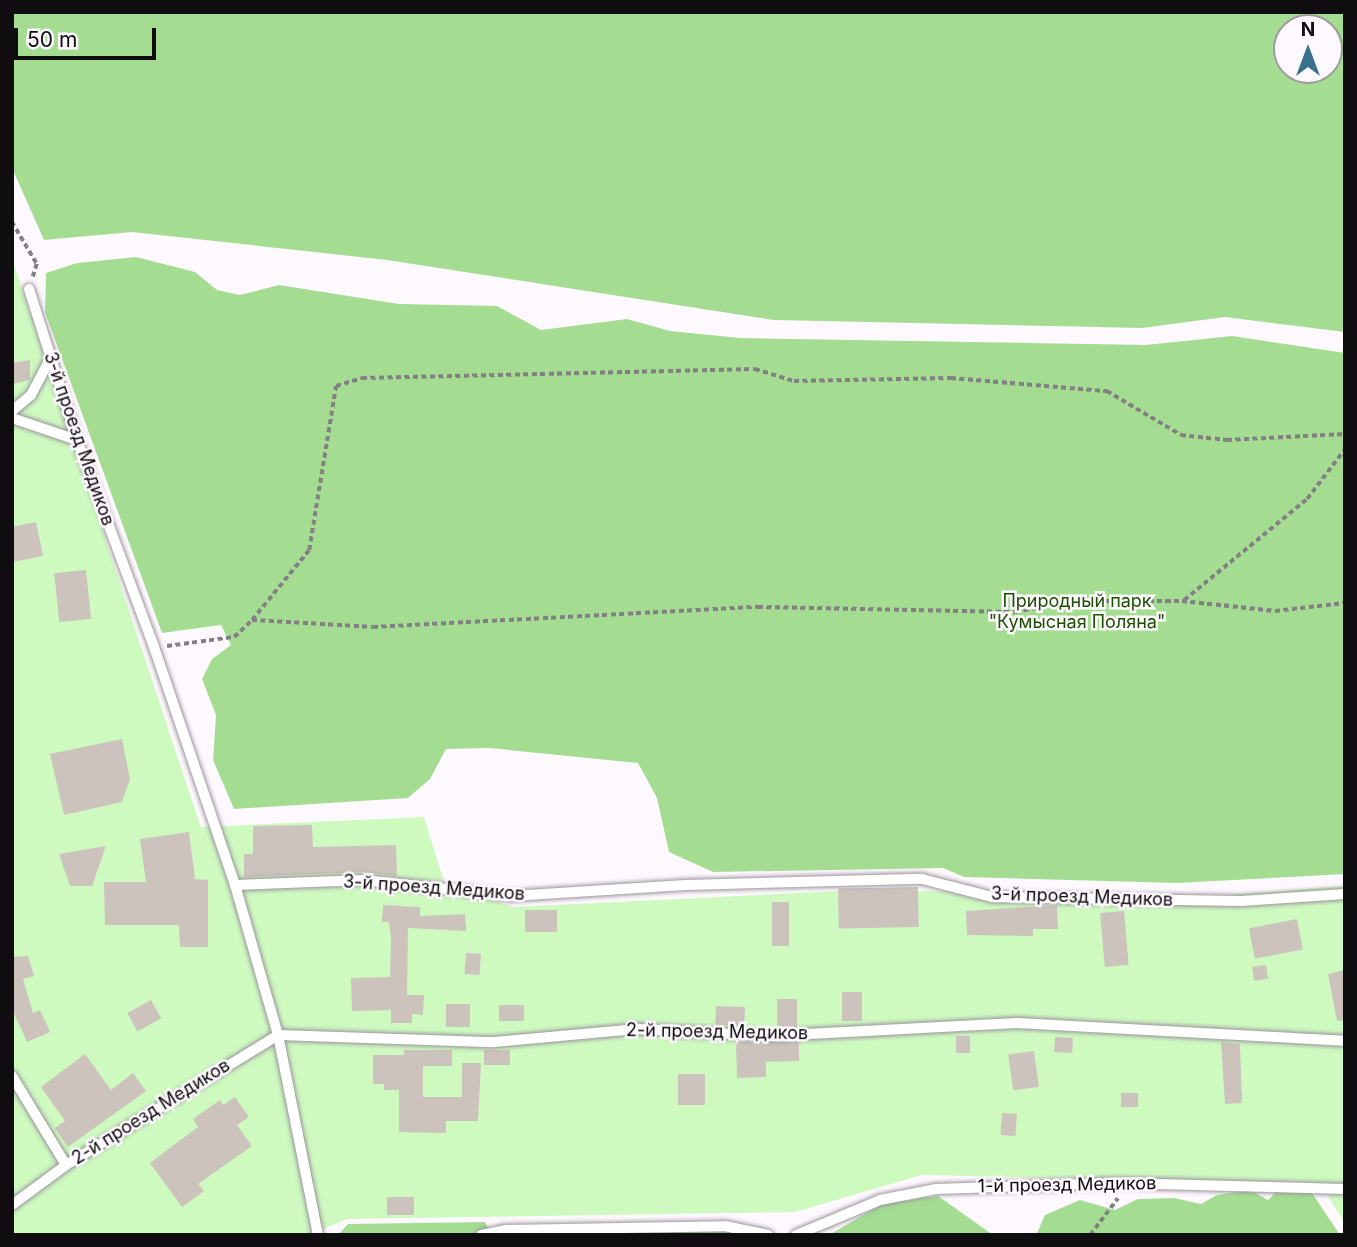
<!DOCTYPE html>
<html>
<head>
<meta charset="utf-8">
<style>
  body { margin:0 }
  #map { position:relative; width:1357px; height:1247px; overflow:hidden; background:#fef9fe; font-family:Inter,sans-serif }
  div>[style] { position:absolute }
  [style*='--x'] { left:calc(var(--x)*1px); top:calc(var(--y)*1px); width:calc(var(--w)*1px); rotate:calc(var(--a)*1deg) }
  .green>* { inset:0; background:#cefac0 }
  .forest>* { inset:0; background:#a4dd91 }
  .building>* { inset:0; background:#ccc3bd; transform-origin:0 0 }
  .path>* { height:3.5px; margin-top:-1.75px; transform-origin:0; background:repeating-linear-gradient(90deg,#838083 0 5px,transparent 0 8.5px) }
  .roads { filter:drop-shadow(0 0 2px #9c959d) drop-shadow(0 0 2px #9c959d) }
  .service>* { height:10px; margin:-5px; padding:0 5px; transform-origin:5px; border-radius:5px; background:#fff }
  span { translate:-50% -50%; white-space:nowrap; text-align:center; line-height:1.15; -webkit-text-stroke:5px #fef9fe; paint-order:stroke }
  .street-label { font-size:18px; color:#0f0d0f }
  .park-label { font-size:18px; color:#1c5000 }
  .frame { position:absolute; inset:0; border:14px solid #0f0d0f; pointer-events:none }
  .north { position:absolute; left:1273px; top:14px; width:70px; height:70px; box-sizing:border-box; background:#fef9fe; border:2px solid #9e9b9e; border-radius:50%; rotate:0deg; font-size:19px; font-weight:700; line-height:28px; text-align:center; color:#0f0d0f }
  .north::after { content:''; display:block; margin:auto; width:24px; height:32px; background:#3a718c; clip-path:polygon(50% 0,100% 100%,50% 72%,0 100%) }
  .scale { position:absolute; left:14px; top:28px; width:142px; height:32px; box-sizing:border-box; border:4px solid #0f0d0f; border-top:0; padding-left:9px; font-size:21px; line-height:24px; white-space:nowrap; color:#0f0d0f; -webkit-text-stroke:5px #fef9fe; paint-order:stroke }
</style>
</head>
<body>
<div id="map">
  <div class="green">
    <div style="clip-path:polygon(12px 258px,201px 827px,424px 817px,445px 885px,513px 907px,861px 890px,1220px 895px,1345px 886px,1345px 1223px,1319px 1183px,922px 1175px,795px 1212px,347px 1219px,310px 1235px,12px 1235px)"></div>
  </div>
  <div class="forest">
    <div style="clip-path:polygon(evenodd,12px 12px,1345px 12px,1345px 332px,1225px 317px,1142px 328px,774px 320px,387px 260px,132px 232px,44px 240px,12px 168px,12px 12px,1287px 28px,1329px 28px,1329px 70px,1287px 70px,1287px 28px)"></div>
    <div style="clip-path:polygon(136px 257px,195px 272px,217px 290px,240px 295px,279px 285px,399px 304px,497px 306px,541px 330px,627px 319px,670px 331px,740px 338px,1146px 345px,1232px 336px,1345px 353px,1345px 874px,1177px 883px,964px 877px,943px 868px,713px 872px,669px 852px,657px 798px,638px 763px,489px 748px,446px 749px,430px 779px,408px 798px,234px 809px,213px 760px,216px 715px,202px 679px,212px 659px,231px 645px,221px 625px,162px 633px,45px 312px,46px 273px,77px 263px)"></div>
    <div style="clip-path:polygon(1281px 1187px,1310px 1190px,1340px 1235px,1036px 1235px,1045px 1215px,1080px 1200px,1115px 1210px,1138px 1199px,1174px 1198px,1201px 1204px,1217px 1195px,1250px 1190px,1268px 1200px)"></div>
    <div style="clip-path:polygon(938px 1196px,993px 1235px,829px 1235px,882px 1204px)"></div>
    <div style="clip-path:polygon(485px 1222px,492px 1235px,338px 1235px,348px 1224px)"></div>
    <div style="clip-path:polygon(725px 1230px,747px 1235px,534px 1235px,536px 1234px)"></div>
  </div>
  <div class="building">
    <div style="clip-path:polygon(30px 360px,30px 380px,12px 384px,12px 363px)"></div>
    <div style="clip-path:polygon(36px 522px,43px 556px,12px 562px,12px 527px)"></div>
    <div style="left:86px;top:570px;width:49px;height:32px;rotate:84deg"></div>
    <div style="clip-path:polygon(122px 739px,130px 779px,122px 802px,64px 815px,50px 754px)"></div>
    <div style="clip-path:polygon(312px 825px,313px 847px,396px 845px,397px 876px,363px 872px,244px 877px,244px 854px,253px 854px,253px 826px)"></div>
    <div style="clip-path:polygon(189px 832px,195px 879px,208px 880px,208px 947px,180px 947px,179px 925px,105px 925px,104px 882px,146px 882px,140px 839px)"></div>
    <div style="clip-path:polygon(106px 846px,92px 886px,70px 886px,59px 854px)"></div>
    <div style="left:918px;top:887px;width:40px;height:80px;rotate:89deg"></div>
    <div style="left:772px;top:902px;width:17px;height:44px"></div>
    <div style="clip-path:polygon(383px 905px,420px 907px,420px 916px,465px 914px,466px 931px,408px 928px,407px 995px,424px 995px,423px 1015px,412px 1014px,412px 1023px,391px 1023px,391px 1010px,352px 1011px,351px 978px,390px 977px,391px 936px,389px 922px,382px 922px)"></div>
    <div style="clip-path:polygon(1041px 906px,1057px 906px,1058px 929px,1033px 929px,1033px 936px,967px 935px,966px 911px)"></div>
    <div style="left:525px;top:910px;width:32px;height:22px"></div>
    <div style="left:1124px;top:911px;width:54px;height:24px;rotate:85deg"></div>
    <div style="left:1297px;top:919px;width:31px;height:49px;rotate:79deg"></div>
    <div style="left:466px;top:953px;width:15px;height:21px;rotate:4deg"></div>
    <div style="clip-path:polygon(28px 956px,34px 976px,23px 979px,33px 1013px,40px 1010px,50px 1032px,27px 1042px,12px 1009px,12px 957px)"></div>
    <div style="left:1266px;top:965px;width:14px;height:14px;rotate:82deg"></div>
    <div style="clip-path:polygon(1345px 970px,1345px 1020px,1337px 1021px,1328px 974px)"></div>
    <div style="left:842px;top:992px;width:20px;height:29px"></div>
    <div style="left:777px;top:999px;width:20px;height:29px"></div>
    <div style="left:151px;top:1000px;width:21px;height:27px;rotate:61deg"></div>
    <div style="left:446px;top:1004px;width:24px;height:23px"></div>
    <div style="left:499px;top:1005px;width:25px;height:16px"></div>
    <div style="left:716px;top:1006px;width:29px;height:19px;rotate:2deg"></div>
    <div style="left:956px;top:1036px;width:14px;height:17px"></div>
    <div style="left:1055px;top:1037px;width:18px;height:15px;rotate:3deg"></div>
    <div style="clip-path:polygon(736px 1042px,799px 1042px,799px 1061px,766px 1062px,766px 1077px,737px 1078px)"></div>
    <div style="clip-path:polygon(1221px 1042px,1240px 1044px,1242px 1103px,1225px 1104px)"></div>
    <div style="clip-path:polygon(404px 1050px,452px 1050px,452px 1066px,423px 1066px,423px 1097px,462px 1097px,462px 1063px,481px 1063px,478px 1121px,446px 1121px,446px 1133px,399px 1132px,399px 1090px,384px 1090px,384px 1084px,373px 1084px,373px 1055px,404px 1055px)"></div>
    <div style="left:484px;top:1050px;width:26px;height:15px"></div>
    <div style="left:1034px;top:1051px;width:36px;height:26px;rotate:82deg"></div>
    <div style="clip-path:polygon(85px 1054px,111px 1090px,133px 1073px,146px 1091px,68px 1147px,55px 1128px,65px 1121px,41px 1087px)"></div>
    <div style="left:678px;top:1074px;width:27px;height:31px"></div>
    <div style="left:1121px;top:1093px;width:17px;height:14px"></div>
    <div style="clip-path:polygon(235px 1097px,249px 1117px,237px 1125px,252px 1146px,198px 1184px,204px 1191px,182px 1207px,150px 1163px,198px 1127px,193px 1119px,220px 1100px,223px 1105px)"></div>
    <div style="left:1002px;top:1113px;width:15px;height:22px;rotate:4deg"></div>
    <div style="left:387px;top:1197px;width:27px;height:18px"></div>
  </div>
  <div class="path">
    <div style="--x:12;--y:222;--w:49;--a:59.2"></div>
    <div style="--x:37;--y:264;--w:14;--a:107"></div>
    <div style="--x:1184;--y:600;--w:159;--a:-39.4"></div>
    <div style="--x:1307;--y:499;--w:63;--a:-52.8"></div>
    <div style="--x:252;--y:620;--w:90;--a:-50.8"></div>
    <div style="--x:309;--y:550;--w:166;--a:-80.7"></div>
    <div style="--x:336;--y:386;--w:27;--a:-17"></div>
    <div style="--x:362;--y:378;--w:393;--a:-1.3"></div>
    <div style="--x:755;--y:369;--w:41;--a:17.1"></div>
    <div style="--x:794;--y:381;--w:157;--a:-1.1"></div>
    <div style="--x:951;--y:378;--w:157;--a:4.8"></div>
    <div style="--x:1107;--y:391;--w:86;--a:30.7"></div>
    <div style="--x:1181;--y:435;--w:46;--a:6.2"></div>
    <div style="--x:1227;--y:440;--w:118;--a:-2.9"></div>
    <div style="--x:167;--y:646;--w:68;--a:-7.7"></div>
    <div style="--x:234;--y:637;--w:25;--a:-43"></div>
    <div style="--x:252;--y:620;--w:121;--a:3.3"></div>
    <div style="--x:373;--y:627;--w:386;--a:-3"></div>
    <div style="--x:758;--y:607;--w:257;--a:1.1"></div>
    <div style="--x:1015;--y:612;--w:58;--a:-10.9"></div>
    <div style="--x:1072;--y:601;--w:110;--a:0"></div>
    <div style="--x:1182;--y:601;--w:94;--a:6.1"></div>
    <div style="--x:1275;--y:611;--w:70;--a:-6.5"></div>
    <div style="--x:1090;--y:1235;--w:46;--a:-52.9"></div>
  </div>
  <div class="roads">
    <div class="service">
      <div style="--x:29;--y:289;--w:158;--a:72.4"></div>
      <div style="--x:77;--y:440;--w:221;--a:69.6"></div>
      <div style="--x:154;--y:647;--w:251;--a:71.2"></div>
      <div style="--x:235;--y:885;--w:156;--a:74"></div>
      <div style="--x:278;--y:1035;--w:204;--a:78.7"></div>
      <div style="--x:12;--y:411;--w:25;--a:-40"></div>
      <div style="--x:31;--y:395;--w:41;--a:-62.2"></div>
      <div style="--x:12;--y:418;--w:69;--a:18.7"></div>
      <div style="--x:235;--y:885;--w:128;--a:-2.2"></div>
      <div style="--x:363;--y:880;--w:149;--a:6.2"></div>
      <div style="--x:511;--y:896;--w:175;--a:-3.6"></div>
      <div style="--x:686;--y:885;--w:236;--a:-1.5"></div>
      <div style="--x:922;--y:879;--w:72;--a:14.4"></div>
      <div style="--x:992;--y:897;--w:249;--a:0.9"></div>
      <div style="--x:1241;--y:901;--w:104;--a:-3.9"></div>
      <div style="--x:12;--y:1076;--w:104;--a:58.8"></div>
      <div style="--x:12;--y:1205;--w:67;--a:-36.5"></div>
      <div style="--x:66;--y:1165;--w:249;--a:-31.5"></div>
      <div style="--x:278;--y:1035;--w:216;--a:1.9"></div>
      <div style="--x:494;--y:1042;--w:145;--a:-5.2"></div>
      <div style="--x:638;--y:1029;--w:132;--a:3"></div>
      <div style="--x:770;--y:1036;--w:247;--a:-3"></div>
      <div style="--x:1017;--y:1023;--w:328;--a:3.1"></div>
      <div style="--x:481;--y:1235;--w:25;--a:-11"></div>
      <div style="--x:506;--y:1230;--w:219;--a:-1"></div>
      <div style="--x:725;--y:1226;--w:44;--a:11.8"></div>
      <div style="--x:796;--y:1235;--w:91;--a:-22.6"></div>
      <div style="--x:880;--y:1200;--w:57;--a:-11.1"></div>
      <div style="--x:936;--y:1189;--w:184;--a:-1.9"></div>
      <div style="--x:1120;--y:1183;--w:225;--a:1.5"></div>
    </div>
  </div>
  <div class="street-label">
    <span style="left:79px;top:439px;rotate:71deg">3-й проезд Медиков</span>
    <span style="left:434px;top:888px;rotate:4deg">3-й проезд Медиков</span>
    <span style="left:1082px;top:897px;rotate:2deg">3-й проезд Медиков</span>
    <span style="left:717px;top:1032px;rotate:1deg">2-й проезд Медиков</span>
    <span style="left:151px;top:1112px;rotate:-32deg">2-й проезд Медиков</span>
    <span style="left:1067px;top:1185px;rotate:-1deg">1-й проезд Медиков</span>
  </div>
  <div class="park-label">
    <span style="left:1077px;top:612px">Природный парк<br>"Кумысная Поляна"</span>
  </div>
  <div class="frame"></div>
  <div class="north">N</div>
  <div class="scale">50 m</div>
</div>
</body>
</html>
